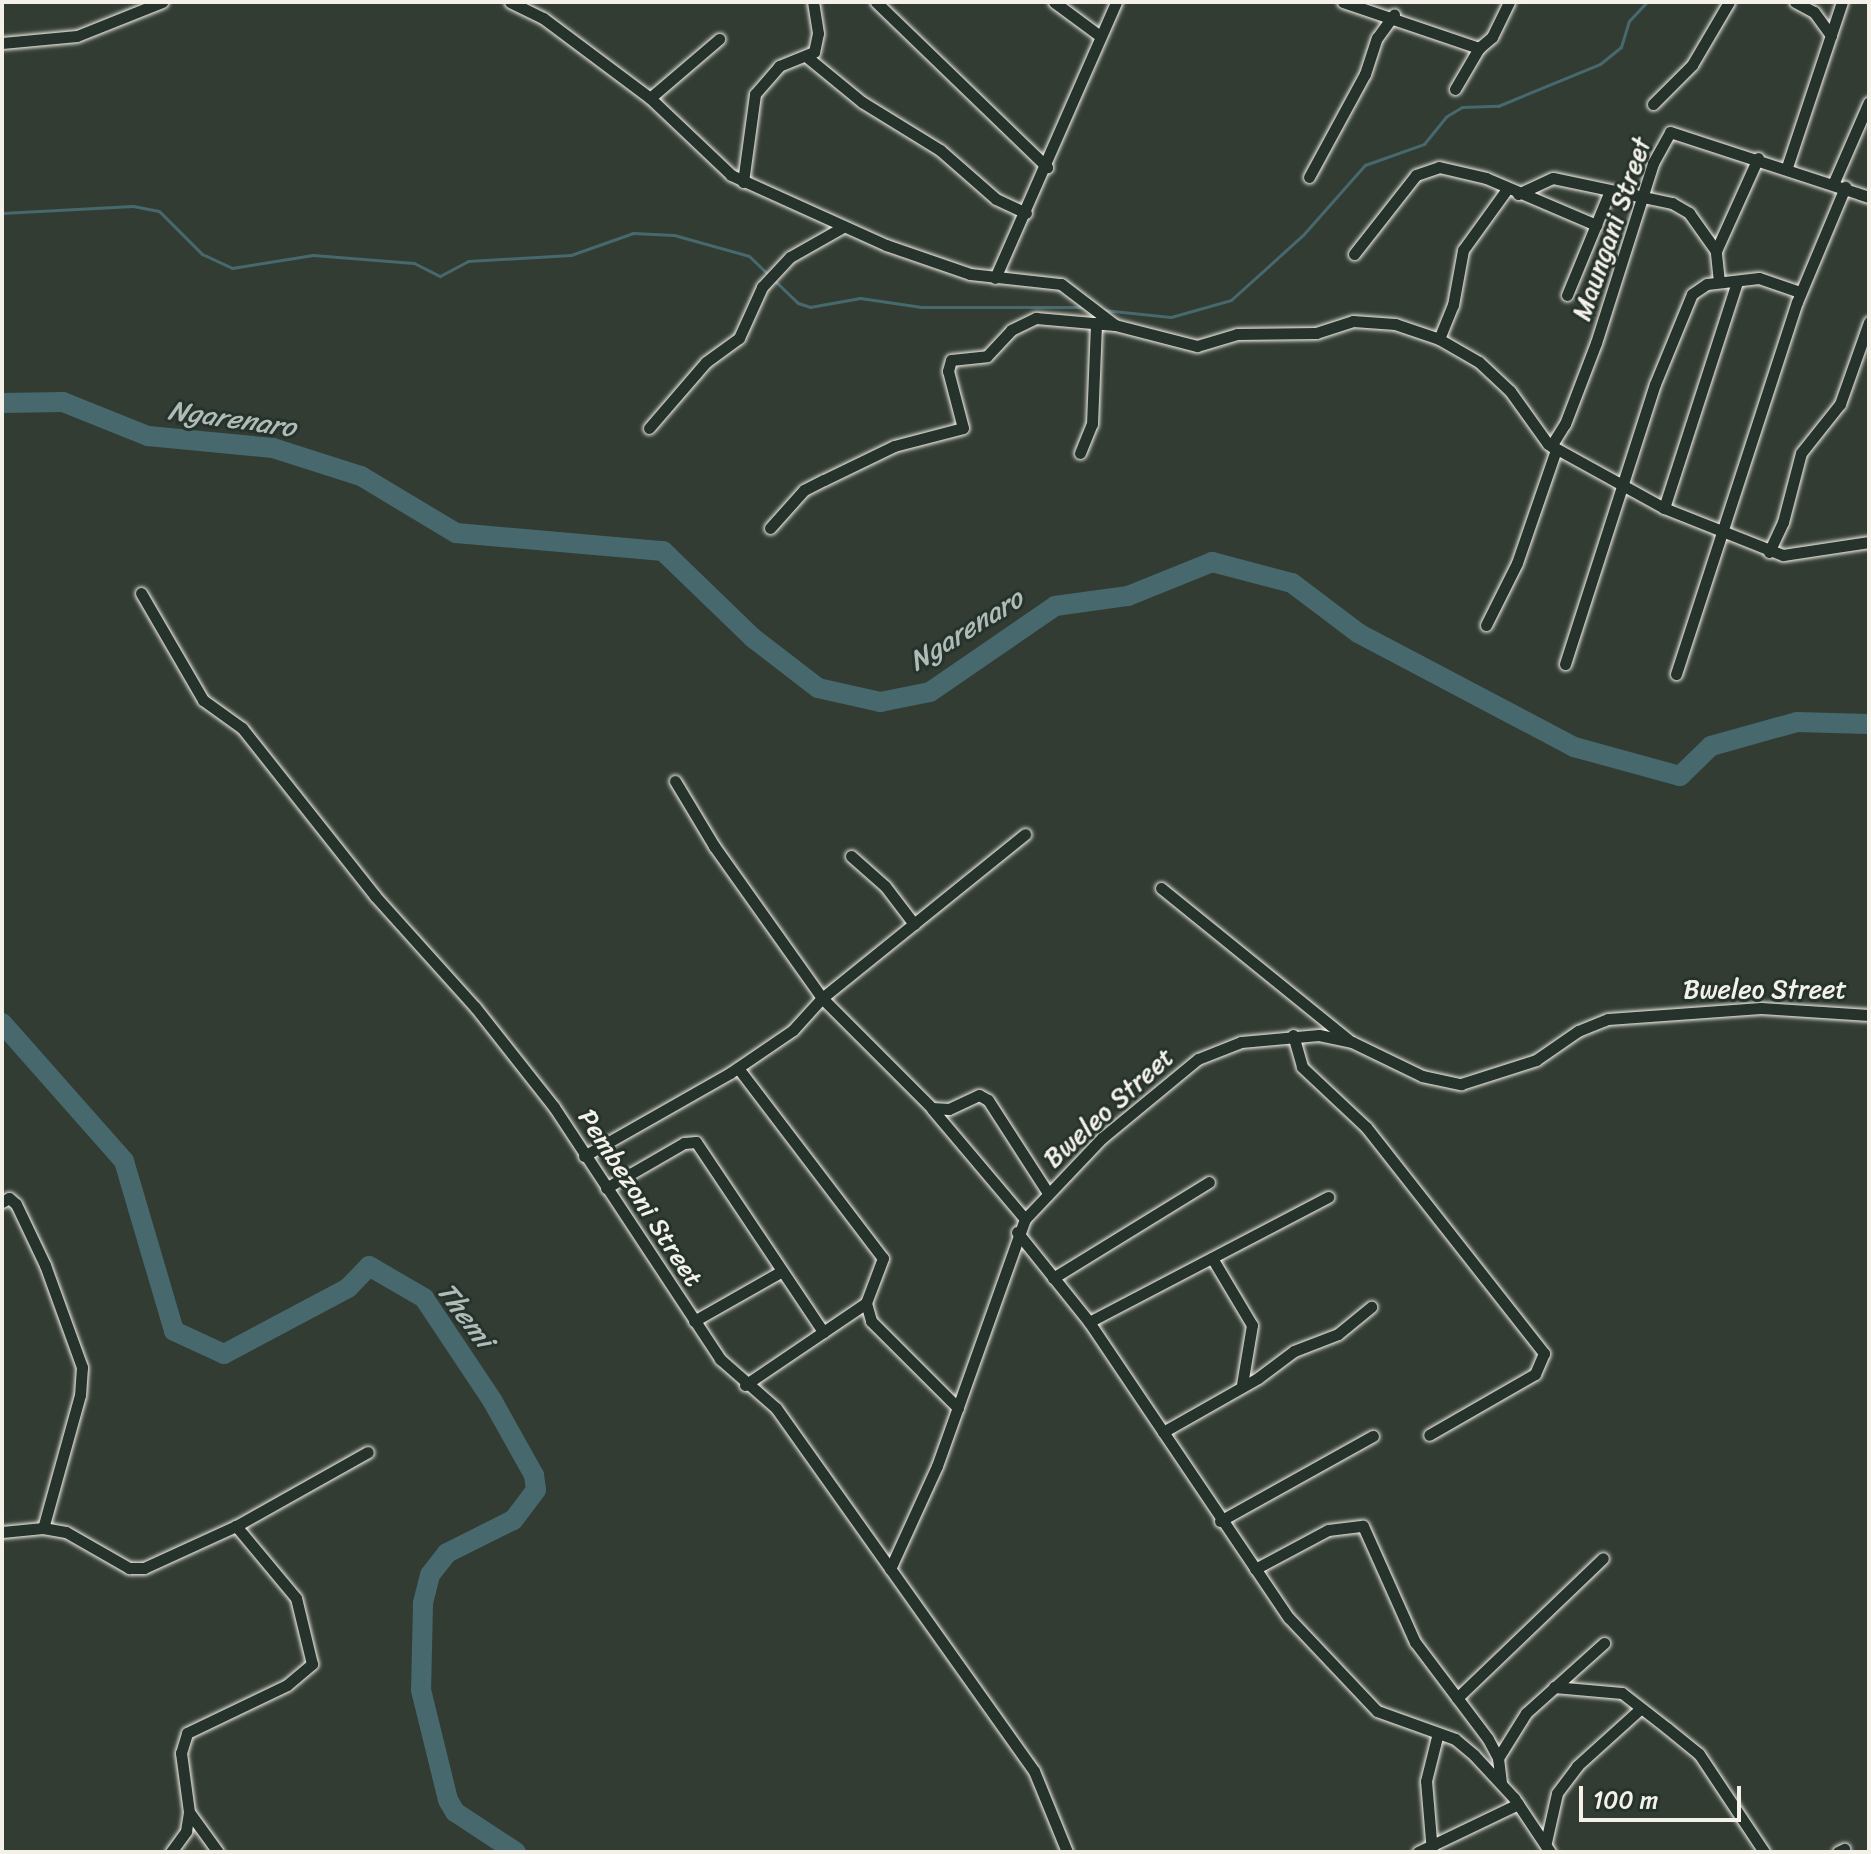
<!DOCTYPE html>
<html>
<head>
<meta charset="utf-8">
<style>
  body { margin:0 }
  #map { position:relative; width:1871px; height:1854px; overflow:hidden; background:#323c33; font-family:Sriracha,sans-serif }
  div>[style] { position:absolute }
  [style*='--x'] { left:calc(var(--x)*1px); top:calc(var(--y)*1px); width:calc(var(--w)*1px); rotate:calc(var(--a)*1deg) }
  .stream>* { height:3px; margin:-1.5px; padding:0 1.5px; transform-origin:1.5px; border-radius:1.5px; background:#47696e }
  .river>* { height:20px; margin:-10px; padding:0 10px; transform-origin:10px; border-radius:10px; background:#47696e }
  .roads { filter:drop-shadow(0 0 2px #f4f1e8) drop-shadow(0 0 2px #f4f1e8) }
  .minor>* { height:11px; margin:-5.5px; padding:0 5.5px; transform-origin:5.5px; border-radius:5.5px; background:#26332d }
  span { translate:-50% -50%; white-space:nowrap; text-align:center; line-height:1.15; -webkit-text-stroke:6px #26332d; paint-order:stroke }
  .street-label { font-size:26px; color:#f4f1e8 }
  .water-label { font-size:28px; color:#afbbb7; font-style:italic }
  .frame { position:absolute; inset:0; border:4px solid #f4f1e8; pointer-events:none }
  .scale { position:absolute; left:1579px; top:1786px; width:162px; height:36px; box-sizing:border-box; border:4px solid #f4f1e8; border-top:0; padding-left:10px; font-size:24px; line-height:28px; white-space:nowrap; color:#f4f1e8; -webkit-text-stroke:6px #26332d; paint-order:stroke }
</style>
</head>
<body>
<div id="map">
  <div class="stream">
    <div style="--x:2;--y:213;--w:131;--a:-3.1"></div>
    <div style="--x:133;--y:206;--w:26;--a:11"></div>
    <div style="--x:159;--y:211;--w:61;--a:45"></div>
    <div style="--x:202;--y:254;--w:33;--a:25"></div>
    <div style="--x:232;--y:268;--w:82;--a:-9.1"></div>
    <div style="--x:313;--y:255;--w:101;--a:4.5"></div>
    <div style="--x:414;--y:263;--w:29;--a:27"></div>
    <div style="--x:440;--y:276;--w:32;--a:-28"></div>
    <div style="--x:468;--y:261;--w:103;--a:-3.3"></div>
    <div style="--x:571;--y:255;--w:66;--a:-19.5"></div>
    <div style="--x:633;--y:233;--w:41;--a:2.8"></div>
    <div style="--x:674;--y:235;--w:78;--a:15.6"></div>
    <div style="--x:749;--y:256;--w:68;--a:43.8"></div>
    <div style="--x:798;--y:303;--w:13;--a:18"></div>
    <div style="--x:810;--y:307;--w:51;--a:-10.2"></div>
    <div style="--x:860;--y:298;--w:62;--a:8.4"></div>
    <div style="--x:921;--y:307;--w:162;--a:0"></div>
    <div style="--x:1103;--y:310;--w:68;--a:5.9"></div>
    <div style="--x:1171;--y:317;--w:62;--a:-15.8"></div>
    <div style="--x:1231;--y:300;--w:97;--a:-42.1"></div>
    <div style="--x:1303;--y:235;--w:94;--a:-48.5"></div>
    <div style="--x:1365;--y:165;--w:63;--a:-19.6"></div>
    <div style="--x:1424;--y:144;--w:36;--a:-51"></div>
    <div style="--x:1447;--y:116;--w:17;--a:-31"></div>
    <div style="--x:1462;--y:107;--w:36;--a:-2"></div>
    <div style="--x:1498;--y:106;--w:110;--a:-22.4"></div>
    <div style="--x:1600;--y:64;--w:27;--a:-39"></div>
    <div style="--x:1621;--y:47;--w:27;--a:-73"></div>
    <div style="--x:1629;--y:21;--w:26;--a:-47"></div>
  </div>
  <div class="river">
    <div style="--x:2;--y:403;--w:61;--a:-0.9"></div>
    <div style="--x:63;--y:402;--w:92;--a:21.8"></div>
    <div style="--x:148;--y:436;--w:126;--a:5.5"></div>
    <div style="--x:273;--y:448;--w:92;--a:17.7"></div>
    <div style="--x:361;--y:476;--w:111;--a:31"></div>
    <div style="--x:456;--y:533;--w:208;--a:5"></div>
    <div style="--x:663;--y:551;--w:125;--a:44"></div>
    <div style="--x:753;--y:638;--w:82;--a:37.6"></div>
    <div style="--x:818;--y:688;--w:64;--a:12.7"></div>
    <div style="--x:880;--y:702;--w:51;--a:-11.3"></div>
    <div style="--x:930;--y:692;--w:152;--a:-34.5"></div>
    <div style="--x:1055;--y:606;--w:74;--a:-7.8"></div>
    <div style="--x:1128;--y:596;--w:91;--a:-22"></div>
    <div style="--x:1212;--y:562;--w:83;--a:14.7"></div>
    <div style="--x:1292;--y:583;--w:83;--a:37.1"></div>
    <div style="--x:1358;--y:633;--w:244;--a:27.8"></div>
    <div style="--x:1574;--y:747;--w:110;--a:15.3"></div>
    <div style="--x:1680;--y:776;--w:43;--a:-44.1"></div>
    <div style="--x:1711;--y:746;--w:89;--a:-15.6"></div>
    <div style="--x:1797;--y:722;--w:72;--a:1.6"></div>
    <div style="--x:2;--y:1023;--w:184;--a:48.5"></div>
    <div style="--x:124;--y:1161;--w:177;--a:73.6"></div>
    <div style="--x:174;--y:1331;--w:55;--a:24.7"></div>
    <div style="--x:224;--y:1354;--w:140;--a:-28"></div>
    <div style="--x:348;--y:1288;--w:30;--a:-46"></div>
    <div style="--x:369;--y:1266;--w:64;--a:30.2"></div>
    <div style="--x:424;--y:1298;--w:123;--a:56.3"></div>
    <div style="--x:492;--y:1400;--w:86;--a:60.8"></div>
    <div style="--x:534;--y:1475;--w:15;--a:82"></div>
    <div style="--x:536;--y:1490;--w:38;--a:127"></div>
    <div style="--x:513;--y:1520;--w:74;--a:153.4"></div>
    <div style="--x:447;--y:1553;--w:28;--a:128"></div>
    <div style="--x:430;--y:1575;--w:30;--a:104"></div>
    <div style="--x:423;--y:1604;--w:86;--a:91.3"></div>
    <div style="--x:421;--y:1690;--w:113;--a:76.2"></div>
    <div style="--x:448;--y:1800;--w:14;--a:60"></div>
    <div style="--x:455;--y:1812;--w:73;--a:33.3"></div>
  </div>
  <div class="roads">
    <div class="minor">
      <div style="--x:510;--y:2;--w:37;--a:26"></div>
      <div style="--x:543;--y:18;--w:134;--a:36.8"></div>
      <div style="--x:650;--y:98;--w:112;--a:43.5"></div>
      <div style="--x:731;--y:175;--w:170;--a:24.3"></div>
      <div style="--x:886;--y:245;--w:89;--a:19"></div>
      <div style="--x:970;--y:274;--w:92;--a:6.3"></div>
      <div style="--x:1061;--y:284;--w:68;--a:37.2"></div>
      <div style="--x:1115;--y:325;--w:85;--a:14.4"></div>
      <div style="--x:1197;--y:346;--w:42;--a:-16.7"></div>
      <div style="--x:1237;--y:334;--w:79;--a:-0.7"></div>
      <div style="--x:1316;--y:333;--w:39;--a:-18"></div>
      <div style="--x:1353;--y:321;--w:42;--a:4.1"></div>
      <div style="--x:1395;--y:324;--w:46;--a:18.8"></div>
      <div style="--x:1439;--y:339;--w:46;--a:29.9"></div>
      <div style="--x:1479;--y:362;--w:42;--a:43.1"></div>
      <div style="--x:1510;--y:391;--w:65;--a:54.4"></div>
      <div style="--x:1548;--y:444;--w:132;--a:28.9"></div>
      <div style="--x:1664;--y:508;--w:128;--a:21.6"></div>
      <div style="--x:1783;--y:555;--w:87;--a:-8.6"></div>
      <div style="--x:876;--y:2;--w:238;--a:44"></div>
      <div style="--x:1054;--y:2;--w:57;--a:36.5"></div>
      <div style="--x:1343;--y:2;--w:144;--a:18.7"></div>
      <div style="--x:1479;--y:48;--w:17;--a:-40"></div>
      <div style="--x:1492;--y:37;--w:39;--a:-64"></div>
      <div style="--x:1795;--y:2;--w:21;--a:28"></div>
      <div style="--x:1814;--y:12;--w:29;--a:54"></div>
      <div style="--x:2;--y:43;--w:75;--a:-5.3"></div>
      <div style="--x:77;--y:36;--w:92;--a:-21.8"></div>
      <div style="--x:807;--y:57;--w:71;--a:39.3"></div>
      <div style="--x:862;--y:102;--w:92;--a:31.6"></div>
      <div style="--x:940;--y:150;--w:74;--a:41.2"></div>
      <div style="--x:996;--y:199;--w:33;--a:25"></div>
      <div style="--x:1455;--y:89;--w:48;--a:-59.7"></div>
      <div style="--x:650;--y:98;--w:91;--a:-40.5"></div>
      <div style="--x:1653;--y:104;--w:55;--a:-45"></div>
      <div style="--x:1692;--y:65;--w:73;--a:-59.6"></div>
      <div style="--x:1787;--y:167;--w:174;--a:-71.6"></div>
      <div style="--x:1309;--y:177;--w:117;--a:-61.5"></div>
      <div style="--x:1365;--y:74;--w:38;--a:-72"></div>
      <div style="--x:1377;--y:38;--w:29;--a:-54"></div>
      <div style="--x:743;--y:182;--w:89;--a:-82.2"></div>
      <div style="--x:755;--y:94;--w:37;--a:-49"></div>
      <div style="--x:779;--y:66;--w:38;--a:-22"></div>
      <div style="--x:814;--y:52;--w:19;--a:-78"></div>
      <div style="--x:818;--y:33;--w:31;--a:-99"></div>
      <div style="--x:1834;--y:182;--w:87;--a:-66.4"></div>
      <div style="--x:1518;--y:194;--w:38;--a:-25"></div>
      <div style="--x:1553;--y:178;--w:122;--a:11.9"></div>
      <div style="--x:1672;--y:203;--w:20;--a:30"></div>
      <div style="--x:1689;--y:213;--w:47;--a:54.6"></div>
      <div style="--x:1354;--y:254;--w:100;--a:-51.9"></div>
      <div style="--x:1416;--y:175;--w:24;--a:-19"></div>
      <div style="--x:1439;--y:167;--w:48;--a:13.2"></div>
      <div style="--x:1486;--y:178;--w:120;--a:23.1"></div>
      <div style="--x:995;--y:278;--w:301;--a:-66.3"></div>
      <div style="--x:1719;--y:282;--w:31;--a:-96"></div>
      <div style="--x:1716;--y:251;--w:102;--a:-65.7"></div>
      <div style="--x:1567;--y:295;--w:110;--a:-67.6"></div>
      <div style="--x:1439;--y:339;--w:37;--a:-68"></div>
      <div style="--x:1453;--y:305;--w:56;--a:-79.7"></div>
      <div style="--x:1463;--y:250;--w:75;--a:-54.2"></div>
      <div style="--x:649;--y:428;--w:87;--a:-49.2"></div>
      <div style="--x:706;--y:362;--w:41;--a:-36"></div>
      <div style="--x:739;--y:338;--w:56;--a:-65.7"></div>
      <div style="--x:762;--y:287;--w:41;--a:-47"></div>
      <div style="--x:790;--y:257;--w:61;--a:-29.5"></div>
      <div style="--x:1551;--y:446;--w:26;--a:-58"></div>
      <div style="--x:1565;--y:424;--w:87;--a:-69.1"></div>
      <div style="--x:1596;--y:343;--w:189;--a:-72.4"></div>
      <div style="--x:1653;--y:163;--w:35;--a:-61"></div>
      <div style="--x:1670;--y:132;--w:209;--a:18.1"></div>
      <div style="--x:1080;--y:453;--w:31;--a:-68"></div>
      <div style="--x:1092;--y:424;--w:101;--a:-87.7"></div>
      <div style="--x:1664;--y:508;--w:237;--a:-72.1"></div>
      <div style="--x:770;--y:528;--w:51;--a:-48.2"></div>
      <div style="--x:804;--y:490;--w:22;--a:-27"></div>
      <div style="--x:824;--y:480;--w:78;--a:-25.9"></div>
      <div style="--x:894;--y:446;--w:71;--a:-14.6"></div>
      <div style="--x:963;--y:428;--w:59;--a:-104.7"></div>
      <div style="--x:948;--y:371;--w:11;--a:-75"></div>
      <div style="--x:951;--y:360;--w:36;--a:-6"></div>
      <div style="--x:987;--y:356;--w:35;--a:-47"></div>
      <div style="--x:1011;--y:330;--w:28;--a:-26"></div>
      <div style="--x:1036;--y:318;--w:79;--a:5.1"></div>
      <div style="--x:1769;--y:552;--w:33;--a:-65"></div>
      <div style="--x:1783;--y:522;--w:71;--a:-75.4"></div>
      <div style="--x:1801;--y:453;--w:63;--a:-51.5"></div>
      <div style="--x:1840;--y:404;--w:87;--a:-70.5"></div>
      <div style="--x:141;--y:593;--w:124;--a:59.9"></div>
      <div style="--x:203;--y:700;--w:48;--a:35.7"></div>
      <div style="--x:242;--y:728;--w:214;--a:51.6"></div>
      <div style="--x:375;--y:896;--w:149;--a:48"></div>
      <div style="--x:475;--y:1007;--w:127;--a:51.7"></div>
      <div style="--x:554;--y:1107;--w:302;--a:56.6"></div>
      <div style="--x:720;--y:1359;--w:74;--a:41.2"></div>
      <div style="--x:776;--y:1408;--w:445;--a:54.6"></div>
      <div style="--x:1034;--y:1771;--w:87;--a:67.8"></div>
      <div style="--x:1486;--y:625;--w:69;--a:-63.4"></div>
      <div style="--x:1517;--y:563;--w:120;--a:-71"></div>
      <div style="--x:1565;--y:664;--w:294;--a:-72.2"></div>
      <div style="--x:1655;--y:384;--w:97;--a:-67.7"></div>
      <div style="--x:1692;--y:294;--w:18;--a:-34"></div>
      <div style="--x:1707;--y:284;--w:52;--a:-6.6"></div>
      <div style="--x:1759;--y:278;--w:43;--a:18.9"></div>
      <div style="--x:1676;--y:674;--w:391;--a:-72"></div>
      <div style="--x:1797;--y:302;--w:125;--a:-67.3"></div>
      <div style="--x:675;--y:781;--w:76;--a:59"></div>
      <div style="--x:714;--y:846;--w:186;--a:54.6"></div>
      <div style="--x:822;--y:998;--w:156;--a:45"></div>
      <div style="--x:932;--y:1108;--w:17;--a:3"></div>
      <div style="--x:949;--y:1109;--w:33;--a:-25"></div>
      <div style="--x:979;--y:1095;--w:10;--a:29"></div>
      <div style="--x:988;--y:1100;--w:111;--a:57.2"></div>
      <div style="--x:851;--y:856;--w:45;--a:41.4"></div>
      <div style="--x:885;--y:886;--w:48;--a:52.7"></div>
      <div style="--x:1161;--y:888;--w:242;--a:39"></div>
      <div style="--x:1293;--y:1035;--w:33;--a:74"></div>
      <div style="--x:1302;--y:1067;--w:88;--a:43.2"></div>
      <div style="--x:1366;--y:1127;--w:288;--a:51.8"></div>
      <div style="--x:1544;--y:1353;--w:23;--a:113"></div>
      <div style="--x:1535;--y:1374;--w:122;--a:150.1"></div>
      <div style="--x:738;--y:1068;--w:239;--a:52.7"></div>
      <div style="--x:883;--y:1258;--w:48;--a:110.7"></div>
      <div style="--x:866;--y:1303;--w:19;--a:74"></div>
      <div style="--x:871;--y:1321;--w:123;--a:45"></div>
      <div style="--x:932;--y:1109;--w:144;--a:49.8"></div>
      <div style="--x:584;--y:1156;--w:168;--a:-29.6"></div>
      <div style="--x:730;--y:1073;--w:76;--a:-34.3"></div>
      <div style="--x:793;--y:1030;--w:43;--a:-47.8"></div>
      <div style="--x:822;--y:998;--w:261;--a:-38.9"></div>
      <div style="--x:606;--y:1188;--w:90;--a:-30"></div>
      <div style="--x:684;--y:1143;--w:12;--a:-5"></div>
      <div style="--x:696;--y:1142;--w:229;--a:56.2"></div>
      <div style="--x:2;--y:1202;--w:8;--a:-30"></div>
      <div style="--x:9;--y:1198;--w:9;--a:41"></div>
      <div style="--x:16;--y:1204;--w:68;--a:64.6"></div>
      <div style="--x:45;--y:1265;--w:109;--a:70.1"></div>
      <div style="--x:82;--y:1367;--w:28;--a:94"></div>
      <div style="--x:80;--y:1395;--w:138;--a:105.5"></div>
      <div style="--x:1017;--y:1232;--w:115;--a:51.3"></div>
      <div style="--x:1089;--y:1322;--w:357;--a:56"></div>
      <div style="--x:1289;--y:1618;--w:128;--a:46.6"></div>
      <div style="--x:1377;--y:1711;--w:83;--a:19.7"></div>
      <div style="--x:1455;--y:1739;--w:25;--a:40"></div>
      <div style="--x:1474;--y:1755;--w:59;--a:47.1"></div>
      <div style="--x:1514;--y:1798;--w:65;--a:56.3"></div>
      <div style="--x:1212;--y:1258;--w:78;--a:59.2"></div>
      <div style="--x:1252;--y:1325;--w:61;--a:99.5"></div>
      <div style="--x:1053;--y:1278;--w:183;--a:-31.6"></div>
      <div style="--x:694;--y:1321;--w:101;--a:-29.6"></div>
      <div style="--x:1089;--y:1322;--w:270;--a:-27.6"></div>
      <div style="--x:745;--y:1385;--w:146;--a:-34.1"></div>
      <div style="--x:1163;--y:1432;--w:109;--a:-29.6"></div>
      <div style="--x:1258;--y:1378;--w:45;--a:-36.9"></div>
      <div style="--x:1294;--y:1351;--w:47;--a:-21.1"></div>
      <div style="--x:1338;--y:1334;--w:43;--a:-39.3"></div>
      <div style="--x:1220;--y:1521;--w:175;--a:-29.1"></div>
      <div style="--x:2;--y:1532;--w:41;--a:-5.6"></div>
      <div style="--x:43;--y:1528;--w:23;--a:10"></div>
      <div style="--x:66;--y:1532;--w:73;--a:29.7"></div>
      <div style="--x:129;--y:1568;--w:15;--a:0"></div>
      <div style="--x:144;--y:1568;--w:101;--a:-24.5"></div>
      <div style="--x:236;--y:1526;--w:151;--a:-29.3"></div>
      <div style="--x:890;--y:1569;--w:113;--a:-65.5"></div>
      <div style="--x:937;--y:1466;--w:262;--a:-70.4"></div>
      <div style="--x:1025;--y:1219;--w:112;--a:-46.5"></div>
      <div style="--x:1102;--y:1138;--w:124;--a:-39.5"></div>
      <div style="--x:1198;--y:1059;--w:46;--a:-21.6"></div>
      <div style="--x:1241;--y:1042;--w:78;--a:-5.1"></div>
      <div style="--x:1319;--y:1035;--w:34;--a:12"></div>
      <div style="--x:1352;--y:1042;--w:78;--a:25.9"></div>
      <div style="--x:1422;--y:1076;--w:40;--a:12"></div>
      <div style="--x:1461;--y:1084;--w:79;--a:-17.7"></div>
      <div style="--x:1536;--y:1060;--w:51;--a:-34.6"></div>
      <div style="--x:1578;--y:1031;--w:32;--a:-22"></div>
      <div style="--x:1608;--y:1019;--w:153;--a:-4.1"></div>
      <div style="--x:1761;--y:1008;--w:108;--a:3.7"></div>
      <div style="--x:1255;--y:1569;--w:83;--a:-28.1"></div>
      <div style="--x:1328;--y:1530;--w:35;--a:-7"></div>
      <div style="--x:1363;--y:1526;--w:127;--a:65.9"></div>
      <div style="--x:1415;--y:1642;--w:121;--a:53"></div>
      <div style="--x:1488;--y:1739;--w:21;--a:62"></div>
      <div style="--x:1498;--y:1758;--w:26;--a:83"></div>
      <div style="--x:1554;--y:1687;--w:68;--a:5"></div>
      <div style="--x:1622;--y:1693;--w:57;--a:37.9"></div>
      <div style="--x:1667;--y:1728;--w:41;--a:39.1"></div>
      <div style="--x:1699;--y:1754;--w:118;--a:56.4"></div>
      <div style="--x:1457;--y:1698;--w:202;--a:-43.8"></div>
      <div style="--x:1498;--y:1758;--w:53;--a:-58.1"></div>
      <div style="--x:1526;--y:1713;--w:105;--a:-41.9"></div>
      <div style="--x:189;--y:1812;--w:49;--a:54.1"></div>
      <div style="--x:1546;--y:1842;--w:50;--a:-77.3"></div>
      <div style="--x:1557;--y:1793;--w:34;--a:-53"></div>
      <div style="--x:1577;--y:1766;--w:85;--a:-42.1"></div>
      <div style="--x:171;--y:1852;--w:26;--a:-54"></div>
      <div style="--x:186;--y:1831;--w:19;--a:-81"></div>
      <div style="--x:189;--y:1812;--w:60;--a:-97.7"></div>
      <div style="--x:181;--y:1753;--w:21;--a:-73"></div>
      <div style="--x:187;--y:1733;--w:111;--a:-25.6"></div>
      <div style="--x:287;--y:1685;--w:33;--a:-40"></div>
      <div style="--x:312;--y:1664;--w:68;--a:-103.6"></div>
      <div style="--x:296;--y:1598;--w:94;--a:-129.8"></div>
      <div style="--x:1418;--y:1852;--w:111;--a:-25.6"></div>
      <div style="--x:1432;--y:1852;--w:71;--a:-94.8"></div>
      <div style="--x:1426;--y:1781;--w:49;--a:-76"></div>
      <div style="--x:1838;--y:1852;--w:7;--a:-27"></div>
    </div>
  </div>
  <div class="street-label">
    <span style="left:1612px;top:229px;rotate:-71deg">Maungani Street</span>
    <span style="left:1765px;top:990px">Bweleo Street</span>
    <span style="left:1109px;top:1108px;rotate:-42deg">Bweleo Street</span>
    <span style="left:640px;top:1198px;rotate:57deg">Pembezoni Street</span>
  </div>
  <div class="water-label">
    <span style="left:232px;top:419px;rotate:8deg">Ngarenaro</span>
    <span style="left:966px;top:630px;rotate:-32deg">Ngarenaro</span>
    <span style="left:465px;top:1315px;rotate:53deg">Themi</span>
  </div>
  <div class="frame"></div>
  <div class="scale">100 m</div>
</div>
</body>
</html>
